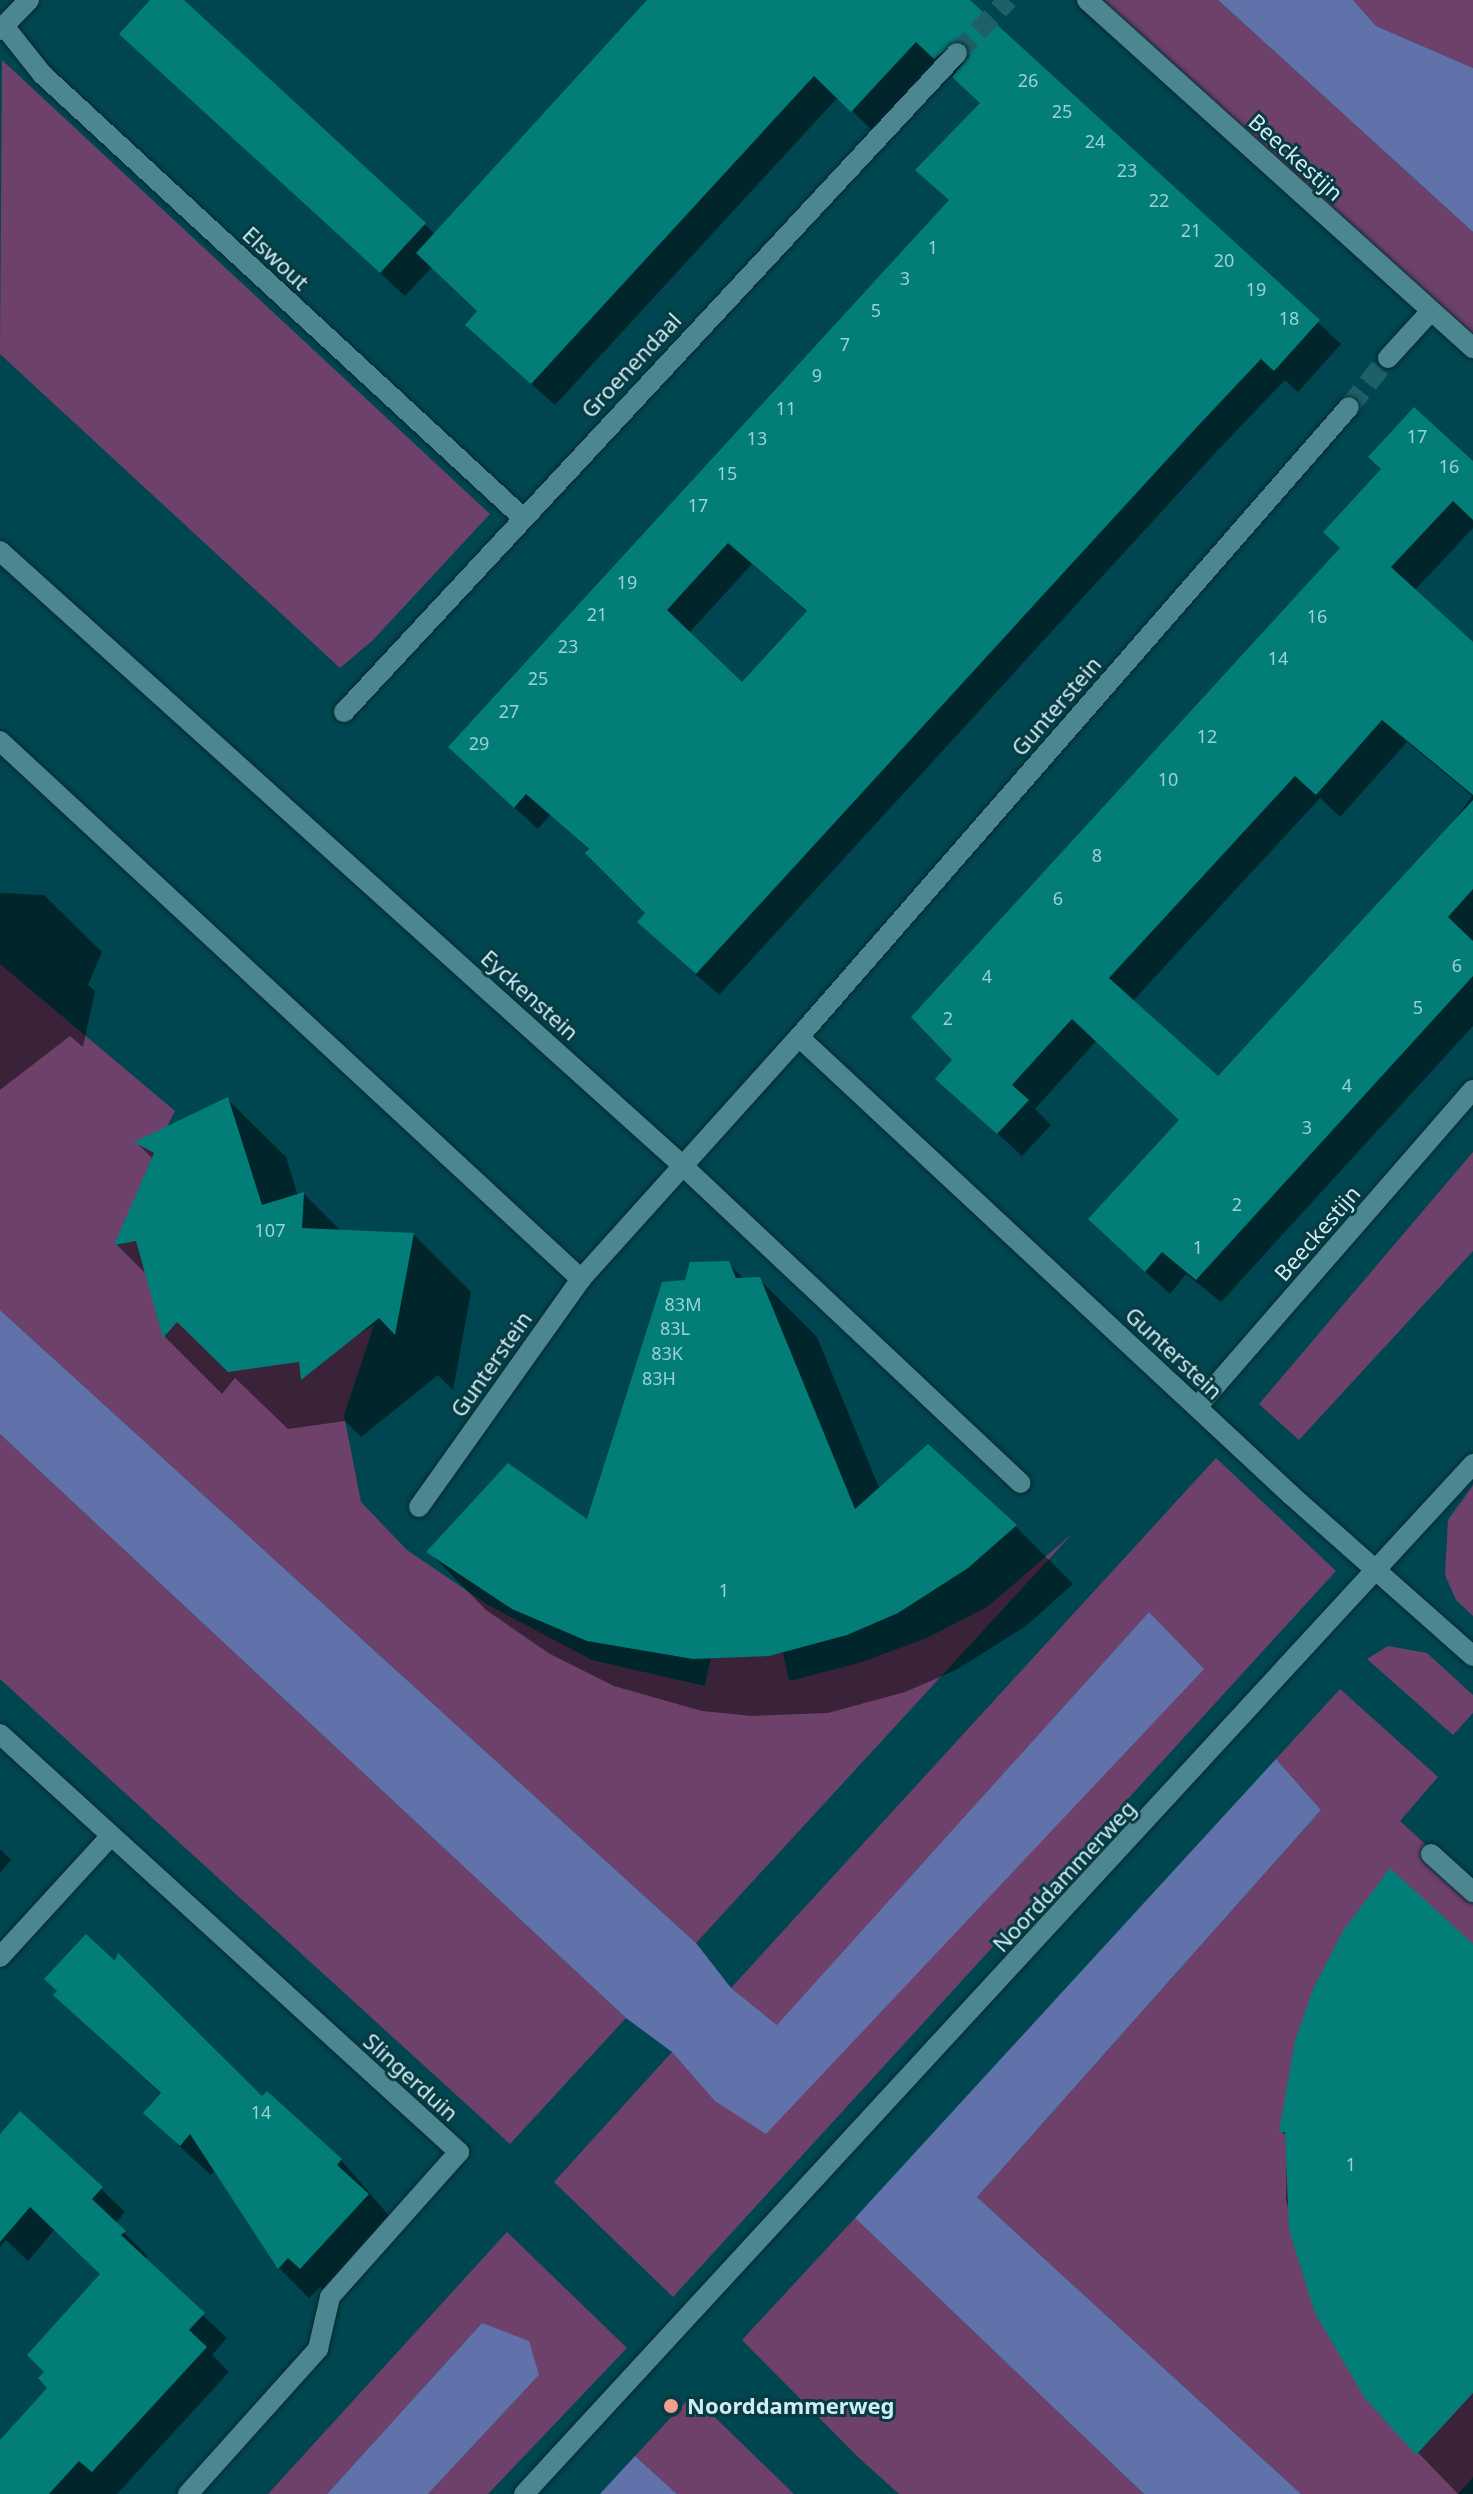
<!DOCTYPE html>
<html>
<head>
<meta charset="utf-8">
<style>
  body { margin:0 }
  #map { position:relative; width:1473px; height:2494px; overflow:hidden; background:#004650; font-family:"Noto Sans",sans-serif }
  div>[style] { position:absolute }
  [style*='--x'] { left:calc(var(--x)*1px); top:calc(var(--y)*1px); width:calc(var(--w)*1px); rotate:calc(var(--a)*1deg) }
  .green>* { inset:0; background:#6e416a }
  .water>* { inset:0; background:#6172ab }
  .shadow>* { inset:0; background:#0007 }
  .building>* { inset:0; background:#037d78 }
  .minor-tunnel>* { height:20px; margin-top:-10px; transform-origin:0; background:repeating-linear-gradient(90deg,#1f5f68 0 20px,transparent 0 30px) }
  .roads { filter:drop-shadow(0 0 2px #08292f) drop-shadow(0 0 2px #08292f) }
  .minor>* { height:20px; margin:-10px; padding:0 10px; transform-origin:10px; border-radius:10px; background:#4b8691 }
  .tertiary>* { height:20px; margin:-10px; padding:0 10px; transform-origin:10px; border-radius:10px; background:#4b8691 }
  .dots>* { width:22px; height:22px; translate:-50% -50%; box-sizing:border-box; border:4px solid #083a42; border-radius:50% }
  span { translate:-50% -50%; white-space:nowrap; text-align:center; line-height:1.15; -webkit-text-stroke:6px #083a42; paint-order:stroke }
  .number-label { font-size:18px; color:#9cd1d4 }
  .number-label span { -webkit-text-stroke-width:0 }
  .street-label { font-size:22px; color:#cfedf3 }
  .poi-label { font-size:22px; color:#cfedf3; font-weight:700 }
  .left { translate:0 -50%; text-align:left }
</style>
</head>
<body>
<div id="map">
  <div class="green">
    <div style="clip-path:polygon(1099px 0,1218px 0,1473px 232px,1473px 345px)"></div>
    <div style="clip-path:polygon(1353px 0,1473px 0,1473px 68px,1376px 26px)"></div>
    <div style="clip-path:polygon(2px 60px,490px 514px,373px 640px,340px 668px,0 354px)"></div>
    <div style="clip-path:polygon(0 964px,175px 1111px,157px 1147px,277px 1344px,362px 1332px,374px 1325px,344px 1415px,361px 1502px,407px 1550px,488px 1605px,592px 1660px,705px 1686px,720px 1612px,774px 1608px,789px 1681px,859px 1663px,927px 1638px,987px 1607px,1072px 1534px,696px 1943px,0 1310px)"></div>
    <div style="clip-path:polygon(1473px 1152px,1473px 1251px,1299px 1440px,1259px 1404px)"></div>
    <div style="clip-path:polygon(0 1434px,626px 2018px,510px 2144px,0 1679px)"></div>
    <div style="clip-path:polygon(1216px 1458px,1336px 1571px,673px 2297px,554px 2182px,672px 2052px,720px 2104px,1203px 1669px,1149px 1612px,778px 2026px,731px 1988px)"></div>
    <div style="clip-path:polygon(1473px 1485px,1473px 1616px,1456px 1600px,1445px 1575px,1448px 1520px)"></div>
    <div style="clip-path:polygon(1388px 1646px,1427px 1653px,1473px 1695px,1473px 1713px,1453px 1735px,1367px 1659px)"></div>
    <div style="clip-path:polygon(1340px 1689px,1438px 1777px,1400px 1821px,1473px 1888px,1473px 2477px,1458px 2494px,1301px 2494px,977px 2197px,1321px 1810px,1276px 1759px)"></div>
    <div style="clip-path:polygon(855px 2218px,1144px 2494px,899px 2494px,858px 2457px,742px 2340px)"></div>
    <div style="clip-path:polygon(507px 2232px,627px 2348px,488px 2494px,428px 2494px,539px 2375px,482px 2323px,327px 2494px,268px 2494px)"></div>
    <div style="clip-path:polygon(692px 2395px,794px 2494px,677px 2494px,635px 2456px)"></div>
  </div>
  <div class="water">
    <div style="clip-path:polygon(1218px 0,1353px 0,1376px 26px,1473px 68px,1473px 232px)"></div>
    <div style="clip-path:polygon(0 1310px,696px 1943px,731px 1988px,777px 2025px,1149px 1612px,1204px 1669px,766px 2134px,715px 2101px,672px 2052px,626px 2018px,0 1434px)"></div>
    <div style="clip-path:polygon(1276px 1759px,1321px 1810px,977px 2197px,1301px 2494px,1144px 2494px,855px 2218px)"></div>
    <div style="clip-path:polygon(482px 2323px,529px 2341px,539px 2375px,428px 2494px,327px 2494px)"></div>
    <div style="clip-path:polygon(635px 2456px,677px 2494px,600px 2494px)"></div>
  </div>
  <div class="shadow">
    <div style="clip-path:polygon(evenodd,152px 0,181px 0,435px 234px,650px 0,968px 0,1341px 344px,1298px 392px,1285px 380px,1218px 450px,719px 995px,662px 944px,648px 913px,590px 851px,550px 815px,538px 829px,473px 770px,951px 201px,982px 104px,939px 63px,875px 133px,838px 97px,555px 405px,490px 347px,479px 312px,432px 267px,405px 296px,146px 58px,152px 0,752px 564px,808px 613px,742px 685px,689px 633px,752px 564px)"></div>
    <div style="clip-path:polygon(evenodd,1473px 463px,1473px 528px,1414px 591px,1473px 645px,1473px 1026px,1221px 1302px,1186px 1274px,1170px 1294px,1114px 1243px,1181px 1121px,1096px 1041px,1035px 1109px,1051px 1125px,1022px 1156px,938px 1079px,1473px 463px,1407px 742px,1472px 796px,1449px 828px,1219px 1079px,1132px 1002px,1320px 798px,1340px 817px,1407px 742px)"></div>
    <div style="clip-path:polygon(0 893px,44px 895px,102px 952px,88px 985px,95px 991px,83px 1047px,70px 1036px,0 1090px)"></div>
    <div style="clip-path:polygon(228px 1100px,286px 1157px,298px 1196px,304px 1194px,341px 1231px,413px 1234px,471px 1292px,453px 1390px,438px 1375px,361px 1437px,345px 1421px,288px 1429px,235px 1378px,222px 1394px,165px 1337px,148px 1276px,116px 1244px,153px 1159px,137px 1143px)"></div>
    <div style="clip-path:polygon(728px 1263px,745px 1280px,759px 1279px,817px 1337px,880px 1490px,1015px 1526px,1073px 1584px,1026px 1626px,956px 1670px,905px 1692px,828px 1713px,752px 1716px,702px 1711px,614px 1686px,550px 1654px,486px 1610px,429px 1552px,588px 1523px,686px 1282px)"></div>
    <div style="clip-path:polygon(0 1849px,11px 1860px,0 1873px)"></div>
    <div style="clip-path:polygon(1473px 1947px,1473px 2494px,1458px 2494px,1373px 2406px,1317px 2313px,1286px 2200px,1287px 2137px,1281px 2131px)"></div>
    <div style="clip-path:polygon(86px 2025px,262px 2099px,341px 2160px,398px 2226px,331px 2298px,320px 2287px,309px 2298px,279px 2268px,216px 2170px,211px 2175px,176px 2143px,162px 2095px)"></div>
    <div style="clip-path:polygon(0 2133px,101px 2189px,125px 2212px,115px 2224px,148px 2256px,144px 2260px,227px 2338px,212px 2355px,229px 2372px,117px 2494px,0 2494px,0 2443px,50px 2388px,103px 2275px,55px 2229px,28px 2261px,6px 2240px,0 2247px)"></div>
  </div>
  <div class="building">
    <div style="clip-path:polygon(150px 0,184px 0,426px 223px,380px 273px,119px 34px)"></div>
    <div style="clip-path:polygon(evenodd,647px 0,970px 0,1320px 320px,1274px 371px,1261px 359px,1196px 428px,696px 974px,637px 922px,645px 913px,585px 853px,589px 849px,526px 794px,514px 808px,448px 747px,949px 200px,915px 170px,980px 103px,952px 77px,970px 55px,959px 40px,934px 59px,916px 42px,851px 112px,814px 76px,531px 384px,465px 325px,477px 311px,416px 253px,647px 0,728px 543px,807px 611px,742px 682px,667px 610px,728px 543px)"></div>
    <div style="clip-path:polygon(1414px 407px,1473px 461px,1473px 520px,1453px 501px,1391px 567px,1473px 642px,1473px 795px,1382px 720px,1316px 795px,1295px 776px,1109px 978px,1218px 1076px,1473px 800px,1473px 889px,1448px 917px,1473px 941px,1473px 976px,1196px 1280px,1162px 1252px,1145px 1272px,1088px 1219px,1179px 1120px,1072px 1019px,1012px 1085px,1029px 1100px,997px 1134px,935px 1079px,952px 1060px,911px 1017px,1340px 548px,1323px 532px,1381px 469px,1368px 457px)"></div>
    <div style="clip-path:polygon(228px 1097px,262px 1205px,304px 1192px,302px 1228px,414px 1233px,395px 1335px,379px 1318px,301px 1380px,299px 1362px,228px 1372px,177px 1322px,163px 1338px,136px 1241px,114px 1245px,154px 1153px,134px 1142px)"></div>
    <div style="clip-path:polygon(729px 1261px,736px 1278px,760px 1277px,855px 1509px,928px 1444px,1017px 1525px,968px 1568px,898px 1613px,847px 1635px,769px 1656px,693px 1659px,587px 1641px,512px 1609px,426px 1552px,508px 1463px,587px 1519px,662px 1282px,685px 1280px,690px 1262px)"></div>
    <div style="clip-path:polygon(1390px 1868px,1473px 1944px,1473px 2393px,1416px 2455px,1364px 2397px,1315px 2313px,1289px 2230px,1285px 2132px,1279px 2132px,1295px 2041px,1313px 1989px,1343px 1931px)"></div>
    <div style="clip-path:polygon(86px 1934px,115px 1961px,118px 1953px,262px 2096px,267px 2091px,342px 2159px,337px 2165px,369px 2194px,300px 2269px,288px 2258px,278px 2269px,190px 2134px,180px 2146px,143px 2113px,161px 2093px,53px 1995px,57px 1991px,44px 1979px)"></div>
    <div style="clip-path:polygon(20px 2111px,103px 2187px,92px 2199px,126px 2231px,121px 2235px,205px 2313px,189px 2330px,207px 2347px,92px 2472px,79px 2461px,49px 2494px,0 2494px,0 2440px,47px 2388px,38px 2378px,44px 2372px,27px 2355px,100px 2274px,30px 2207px,0 2242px,0 2134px)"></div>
  </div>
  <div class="minor-tunnel">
    <div style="--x:957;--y:53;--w:74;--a:-46.1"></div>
    <div style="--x:1349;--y:407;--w:63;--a:-51.5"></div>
  </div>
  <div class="roads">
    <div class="minor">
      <div style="--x:1087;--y:0;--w:520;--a:42.04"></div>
      <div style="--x:4;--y:26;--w:61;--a:51.6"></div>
      <div style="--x:42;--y:74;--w:655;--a:42.71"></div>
      <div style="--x:0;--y:30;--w:42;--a:-46"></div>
      <div style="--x:1388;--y:358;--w:64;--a:-47.5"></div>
      <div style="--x:0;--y:551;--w:919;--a:42"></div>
      <div style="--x:683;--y:1166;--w:463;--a:43.2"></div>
      <div style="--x:344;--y:712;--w:900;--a:-47.07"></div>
      <div style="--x:0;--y:741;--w:792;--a:42.8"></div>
      <div style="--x:799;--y:1037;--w:672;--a:42.95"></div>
      <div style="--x:1291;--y:1495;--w:243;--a:41.5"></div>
      <div style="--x:1197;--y:1407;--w:420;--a:-49"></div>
      <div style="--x:419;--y:1507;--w:280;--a:-54.6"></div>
      <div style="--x:581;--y:1279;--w:326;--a:-48"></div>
      <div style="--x:799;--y:1037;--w:836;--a:-48.88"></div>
      <div style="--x:0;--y:1734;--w:621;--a:42.32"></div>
      <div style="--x:459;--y:2152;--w:194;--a:131.7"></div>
      <div style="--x:330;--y:2297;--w:53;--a:103"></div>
      <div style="--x:318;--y:2349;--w:195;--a:131.9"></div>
      <div style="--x:1431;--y:1854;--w:57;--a:42.1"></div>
      <div style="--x:0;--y:1957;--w:161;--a:-47.5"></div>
    </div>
    <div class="tertiary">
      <div style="--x:524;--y:2494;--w:1401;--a:-47.34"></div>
    </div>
  </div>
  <div class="dots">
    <div style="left:671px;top:2406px;background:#f59d8e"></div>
  </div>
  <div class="number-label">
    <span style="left:1028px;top:80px">26</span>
    <span style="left:1062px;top:111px">25</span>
    <span style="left:1095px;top:141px">24</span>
    <span style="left:1127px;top:170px">23</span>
    <span style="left:1159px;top:200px">22</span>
    <span style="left:1191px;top:230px">21</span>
    <span style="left:933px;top:247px">1</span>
    <span style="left:1224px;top:260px">20</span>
    <span style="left:905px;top:278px">3</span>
    <span style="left:1256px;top:289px">19</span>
    <span style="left:876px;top:310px">5</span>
    <span style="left:1289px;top:318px">18</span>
    <span style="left:845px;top:344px">7</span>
    <span style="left:817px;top:375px">9</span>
    <span style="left:786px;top:408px">11</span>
    <span style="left:1417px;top:436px">17</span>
    <span style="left:757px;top:438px">13</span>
    <span style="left:1449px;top:466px">16</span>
    <span style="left:727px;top:473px">15</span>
    <span style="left:698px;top:505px">17</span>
    <span style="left:627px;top:582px">19</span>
    <span style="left:597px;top:614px">21</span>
    <span style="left:1317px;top:616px">16</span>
    <span style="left:568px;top:646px">23</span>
    <span style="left:1278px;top:658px">14</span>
    <span style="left:538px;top:678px">25</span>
    <span style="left:509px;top:711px">27</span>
    <span style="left:1207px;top:736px">12</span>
    <span style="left:479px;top:743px">29</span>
    <span style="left:1168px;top:779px">10</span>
    <span style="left:1097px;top:855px">8</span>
    <span style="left:1058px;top:898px">6</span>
    <span style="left:1457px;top:965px">6</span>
    <span style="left:987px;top:976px">4</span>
    <span style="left:1418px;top:1007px">5</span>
    <span style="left:948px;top:1018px">2</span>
    <span style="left:1347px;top:1085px">4</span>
    <span style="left:1307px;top:1127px">3</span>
    <span style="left:1237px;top:1204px">2</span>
    <span style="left:270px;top:1230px">107</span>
    <span style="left:1198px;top:1247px">1</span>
    <span style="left:683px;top:1304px">83M</span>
    <span style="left:675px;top:1328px">83L</span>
    <span style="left:667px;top:1353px">83K</span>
    <span style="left:659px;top:1378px">83H</span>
    <span style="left:724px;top:1590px">1</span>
    <span style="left:261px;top:2112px">14</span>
    <span style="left:1351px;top:2164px">1</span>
  </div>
  <div class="street-label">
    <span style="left:1296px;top:157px;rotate:42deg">Beeckestijn</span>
    <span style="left:276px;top:258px;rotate:43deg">Elswout</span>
    <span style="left:631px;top:365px;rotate:-47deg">Groenendaal</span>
    <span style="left:1056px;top:706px;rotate:-49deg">Gunterstein</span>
    <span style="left:530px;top:995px;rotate:42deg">Eyckenstein</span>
    <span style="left:1317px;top:1233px;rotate:-49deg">Beeckestijn</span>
    <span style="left:1174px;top:1353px;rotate:43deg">Gunterstein</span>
    <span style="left:491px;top:1364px;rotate:-55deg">Gunterstein</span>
    <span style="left:1064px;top:1876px;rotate:-47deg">Noorddammerweg</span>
    <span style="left:411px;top:2077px;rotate:42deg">Slingerduin</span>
  </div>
  <div class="poi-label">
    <span class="left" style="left:687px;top:2406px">Noorddammerweg</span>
  </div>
</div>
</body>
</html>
